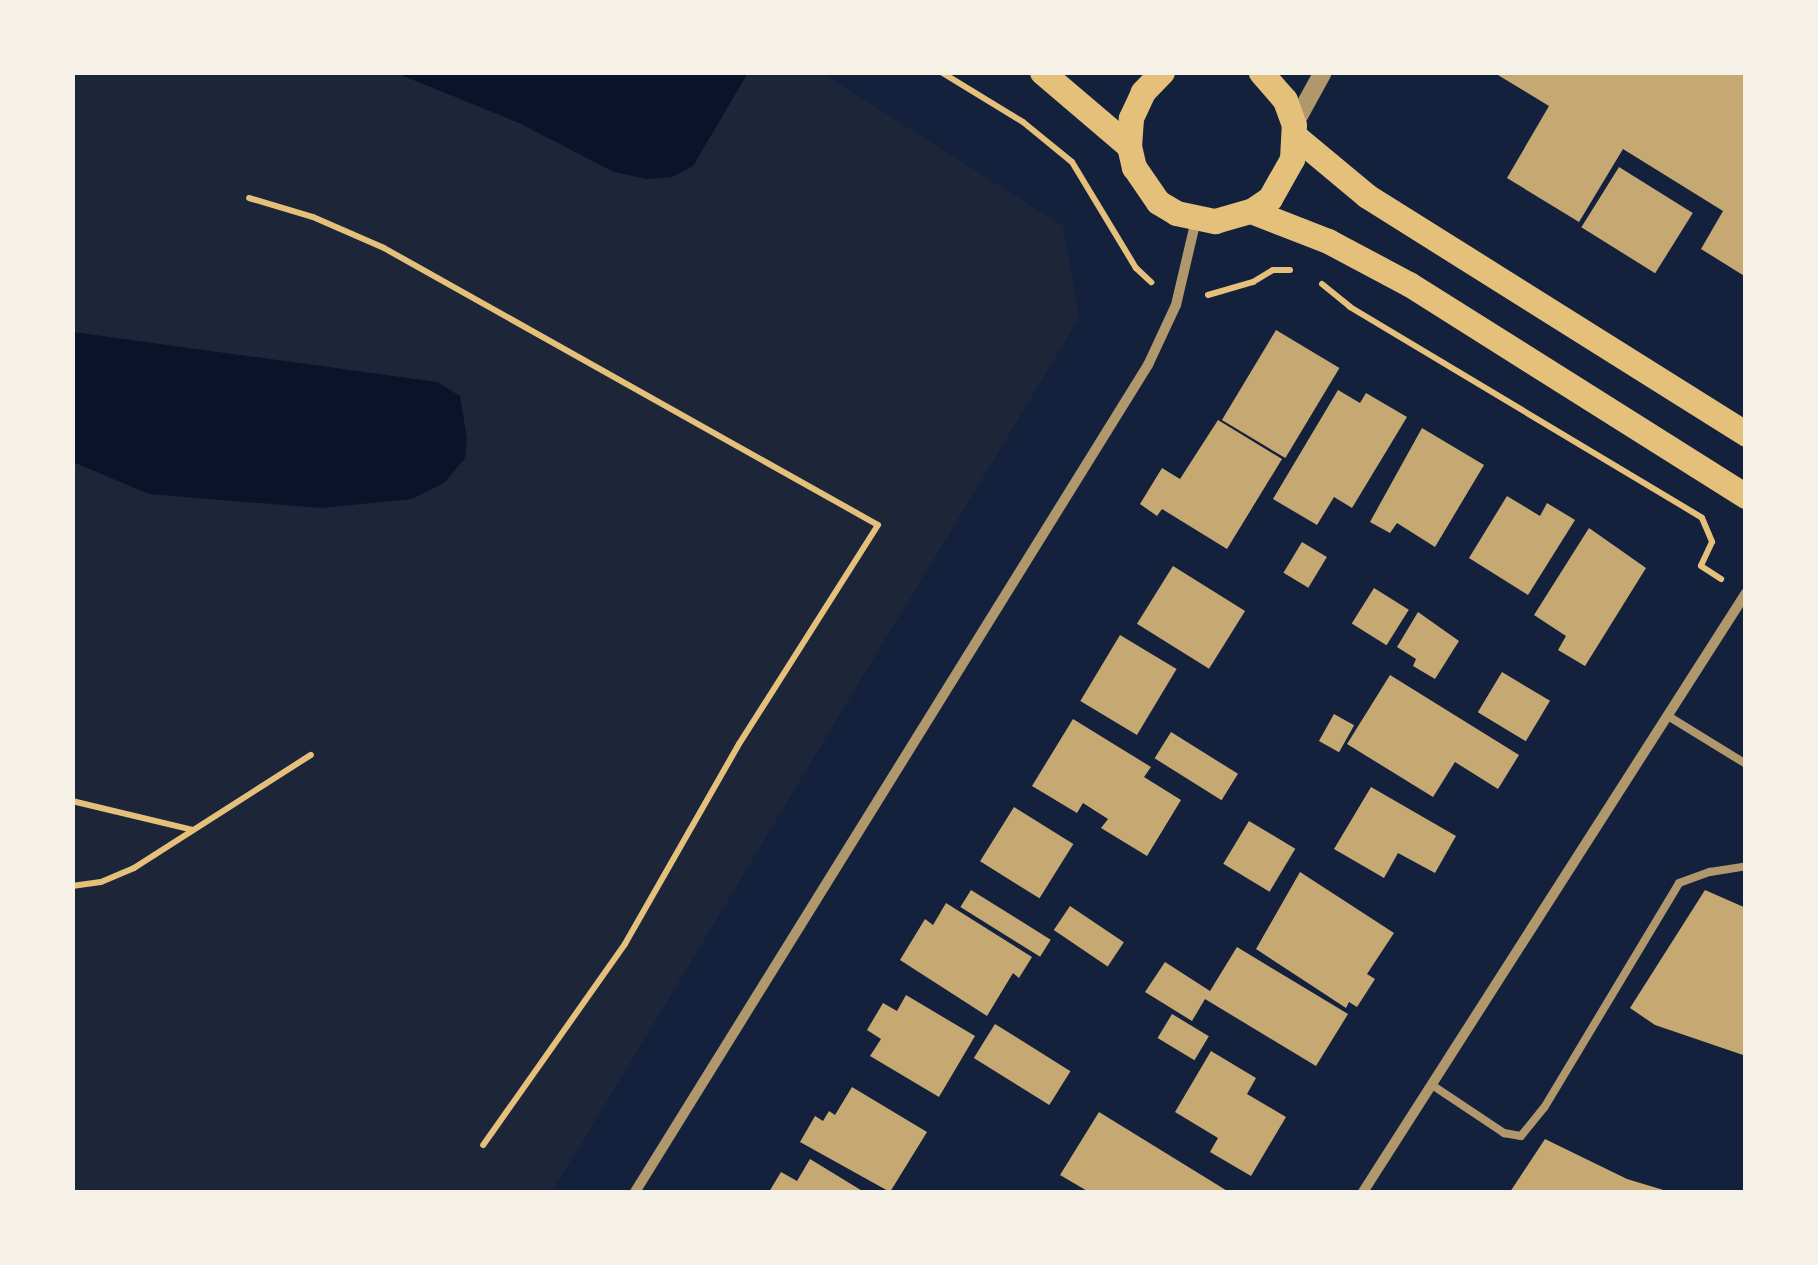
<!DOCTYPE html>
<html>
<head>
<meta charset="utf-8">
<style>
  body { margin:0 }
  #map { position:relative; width:1818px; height:1265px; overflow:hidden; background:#14213d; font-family:"Titillium Web",sans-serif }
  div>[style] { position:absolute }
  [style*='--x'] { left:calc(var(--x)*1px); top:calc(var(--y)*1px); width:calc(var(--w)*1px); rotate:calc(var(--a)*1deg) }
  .green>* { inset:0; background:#1d2539 }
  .water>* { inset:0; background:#0b132b }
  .building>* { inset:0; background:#c6a872; transform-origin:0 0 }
  .path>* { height:6px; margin:-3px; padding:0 3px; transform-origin:3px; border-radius:3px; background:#e5c07b }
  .service>* { height:8px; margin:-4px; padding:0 4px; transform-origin:4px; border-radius:4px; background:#b1986c }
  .minor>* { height:10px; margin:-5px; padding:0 5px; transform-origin:5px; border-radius:5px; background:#b1986c }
  .tertiary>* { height:18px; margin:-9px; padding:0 9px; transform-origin:9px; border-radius:9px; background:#b1986c }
  .primary>* { height:25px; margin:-12.5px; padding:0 12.5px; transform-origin:12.5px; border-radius:12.5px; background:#e5c07b }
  span { translate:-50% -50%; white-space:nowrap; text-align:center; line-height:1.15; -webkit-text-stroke:8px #f6f1e7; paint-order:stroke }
  .frame { position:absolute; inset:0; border:75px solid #f6f1e7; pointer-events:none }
</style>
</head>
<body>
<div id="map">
  <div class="green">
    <div style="clip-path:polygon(72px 73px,822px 73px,1063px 226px,1079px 318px,552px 1192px,73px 1192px)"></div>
  </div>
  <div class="water">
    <div style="clip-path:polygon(396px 73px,748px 72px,748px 73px,693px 166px,672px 177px,647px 179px,614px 172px,519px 123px)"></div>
    <div style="clip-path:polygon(73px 332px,437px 382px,460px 396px,467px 439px,465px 458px,444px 483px,412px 499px,321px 508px,149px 494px,73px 462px)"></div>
  </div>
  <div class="building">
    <div style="clip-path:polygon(1493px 72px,1746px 72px,1746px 277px,1701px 249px,1723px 211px,1623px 149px,1579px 222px,1507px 178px,1549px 106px)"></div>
    <div style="left:1619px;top:167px;width:87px;height:71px;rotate:32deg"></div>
    <div style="left:1276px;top:330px;width:74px;height:105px;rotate:31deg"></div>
    <div style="clip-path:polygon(1338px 390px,1360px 403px,1366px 393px,1407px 417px,1352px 508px,1334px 497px,1317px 525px,1273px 499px)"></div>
    <div style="clip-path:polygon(1218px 420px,1282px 459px,1227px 549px,1162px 509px,1157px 516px,1140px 504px,1162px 468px,1180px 479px)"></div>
    <div style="clip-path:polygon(1422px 428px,1484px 465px,1435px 547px,1397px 523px,1390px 533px,1370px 522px)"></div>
    <div style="clip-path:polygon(1507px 496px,1540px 516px,1547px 503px,1575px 520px,1528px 595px,1469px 558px)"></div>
    <div style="clip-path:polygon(1589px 528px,1646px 568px,1585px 666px,1558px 650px,1566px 636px,1534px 615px)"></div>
    <div style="left:1302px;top:542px;width:29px;height:36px;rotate:31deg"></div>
    <div style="left:1173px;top:566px;width:85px;height:68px;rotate:32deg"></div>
    <div style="left:1374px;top:588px;width:41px;height:42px;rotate:32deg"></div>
    <div style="clip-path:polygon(1418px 612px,1459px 641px,1435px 679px,1413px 666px,1416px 659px,1397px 647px)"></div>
    <div style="left:1120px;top:635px;width:66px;height:77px;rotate:31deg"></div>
    <div style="left:1502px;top:672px;width:56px;height:47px;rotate:31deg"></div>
    <div style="clip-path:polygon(1390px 675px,1519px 755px,1498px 789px,1455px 762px,1433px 797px,1347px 744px)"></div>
    <div style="left:1334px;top:714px;width:23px;height:31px;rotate:29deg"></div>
    <div style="clip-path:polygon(1073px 719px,1151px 767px,1144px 777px,1181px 800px,1147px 856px,1101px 828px,1108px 819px,1083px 803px,1077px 813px,1032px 786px)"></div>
    <div style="left:1171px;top:732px;width:79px;height:31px;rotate:32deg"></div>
    <div style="clip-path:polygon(1371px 787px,1456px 836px,1435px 873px,1398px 853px,1384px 878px,1334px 849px)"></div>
    <div style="left:1014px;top:807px;width:70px;height:64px;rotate:32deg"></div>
    <div style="left:1249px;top:821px;width:54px;height:50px;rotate:31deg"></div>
    <div style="clip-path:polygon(1300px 872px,1394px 933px,1367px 974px,1375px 979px,1357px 1007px,1349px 1002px,1346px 1008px,1256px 949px)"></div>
    <div style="left:971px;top:890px;width:94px;height:20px;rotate:32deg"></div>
    <div style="clip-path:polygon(1705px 890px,1746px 908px,1746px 1056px,1655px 1025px,1630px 1008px)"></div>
    <div style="clip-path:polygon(946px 903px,1032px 957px,1019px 978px,1013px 973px,987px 1016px,900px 960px,925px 919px,933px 925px)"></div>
    <div style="left:1070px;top:906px;width:65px;height:29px;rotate:34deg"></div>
    <div style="clip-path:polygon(1237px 947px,1348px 1014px,1316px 1066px,1205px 999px,1192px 1021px,1145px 992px,1165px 962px,1210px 991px)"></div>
    <div style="clip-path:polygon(906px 995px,975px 1036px,939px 1097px,870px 1056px,881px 1039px,867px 1030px,883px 1003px,897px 1011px)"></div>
    <div style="left:1172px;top:1014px;width:43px;height:28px;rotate:31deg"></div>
    <div style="left:995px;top:1024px;width:89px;height:40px;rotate:32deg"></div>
    <div style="clip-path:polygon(1211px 1051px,1256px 1078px,1247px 1094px,1286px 1117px,1251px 1176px,1210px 1152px,1218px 1138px,1175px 1112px)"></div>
    <div style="clip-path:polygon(852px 1087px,927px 1132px,890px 1192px,800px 1142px,815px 1116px,823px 1121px,829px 1111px,835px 1115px)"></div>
    <div style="clip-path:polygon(1099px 1112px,1229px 1192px,1089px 1192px,1060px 1175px)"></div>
    <div style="clip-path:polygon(1545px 1139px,1627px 1179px,1670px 1192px,1510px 1192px)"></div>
    <div style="clip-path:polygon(810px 1159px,864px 1192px,769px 1192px,781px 1172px,797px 1181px)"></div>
  </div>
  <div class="path">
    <div style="--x:941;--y:72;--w:96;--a:31.4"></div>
    <div style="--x:1023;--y:122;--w:63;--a:39.2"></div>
    <div style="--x:1072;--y:162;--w:124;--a:58.9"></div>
    <div style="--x:1136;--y:268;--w:21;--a:43"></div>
    <div style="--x:249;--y:198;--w:67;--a:16.5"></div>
    <div style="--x:313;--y:217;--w:77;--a:23.6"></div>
    <div style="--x:384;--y:248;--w:566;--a:29.28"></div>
    <div style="--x:878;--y:525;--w:259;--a:122.4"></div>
    <div style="--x:739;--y:744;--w:230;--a:119.7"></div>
    <div style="--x:625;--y:944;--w:246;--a:125.2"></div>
    <div style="--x:1322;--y:284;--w:36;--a:39"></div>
    <div style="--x:1350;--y:307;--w:410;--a:30.9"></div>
    <div style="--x:1702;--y:518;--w:26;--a:67"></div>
    <div style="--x:1712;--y:542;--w:26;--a:115"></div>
    <div style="--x:1701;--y:566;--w:24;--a:33"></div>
    <div style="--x:1208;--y:295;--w:47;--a:-16.1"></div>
    <div style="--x:1253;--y:282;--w:23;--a:-31"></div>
    <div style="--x:1273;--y:270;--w:17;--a:0"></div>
    <div style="--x:72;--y:801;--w:124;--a:13.5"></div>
    <div style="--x:72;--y:886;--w:29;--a:-8"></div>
    <div style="--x:101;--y:882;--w:36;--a:-23"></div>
    <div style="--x:134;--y:868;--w:210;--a:-32.6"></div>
  </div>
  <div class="service">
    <div style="--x:1668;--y:716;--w:92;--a:31.6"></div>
    <div style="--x:1432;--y:1085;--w:87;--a:33.7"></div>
    <div style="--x:1504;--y:1133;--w:17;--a:10"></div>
    <div style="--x:1521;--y:1136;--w:36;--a:-51"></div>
    <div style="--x:1544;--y:1108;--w:262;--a:-59"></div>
    <div style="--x:1679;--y:883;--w:33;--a:-20"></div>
    <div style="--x:1710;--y:872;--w:36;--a:-9"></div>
  </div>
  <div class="minor">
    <div style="--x:635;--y:1192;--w:973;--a:-58.19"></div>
    <div style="--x:1148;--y:365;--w:66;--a:-65"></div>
    <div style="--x:1176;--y:305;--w:87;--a:-76.8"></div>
    <div style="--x:1363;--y:1192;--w:711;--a:-57.41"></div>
  </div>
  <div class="tertiary">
    <div style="--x:1294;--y:125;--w:60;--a:-61.3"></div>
  </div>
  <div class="primary">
    <div style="--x:1042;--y:72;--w:114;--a:40.4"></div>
    <div style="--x:1162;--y:72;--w:28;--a:134"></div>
    <div style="--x:1143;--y:92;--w:29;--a:115"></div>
    <div style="--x:1131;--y:118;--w:28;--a:94"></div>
    <div style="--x:1129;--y:146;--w:22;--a:77"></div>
    <div style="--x:1134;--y:167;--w:42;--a:55.6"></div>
    <div style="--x:1158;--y:202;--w:21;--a:31"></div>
    <div style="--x:1176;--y:213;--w:40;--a:12"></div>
    <div style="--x:1215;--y:221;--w:37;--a:-16"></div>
    <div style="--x:1251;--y:211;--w:23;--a:-34"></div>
    <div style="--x:1270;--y:198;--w:45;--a:-60.6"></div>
    <div style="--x:1292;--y:159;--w:34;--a:-87"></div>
    <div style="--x:1294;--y:125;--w:27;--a:-110"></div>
    <div style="--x:1285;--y:100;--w:37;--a:-131"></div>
    <div style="--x:1295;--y:136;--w:94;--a:39.8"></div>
    <div style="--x:1367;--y:196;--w:448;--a:32.1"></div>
    <div style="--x:1251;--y:211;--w:83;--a:21.3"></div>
    <div style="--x:1328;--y:241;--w:92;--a:28"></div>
    <div style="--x:1409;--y:284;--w:398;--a:32.2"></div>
  </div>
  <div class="frame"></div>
</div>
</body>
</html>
